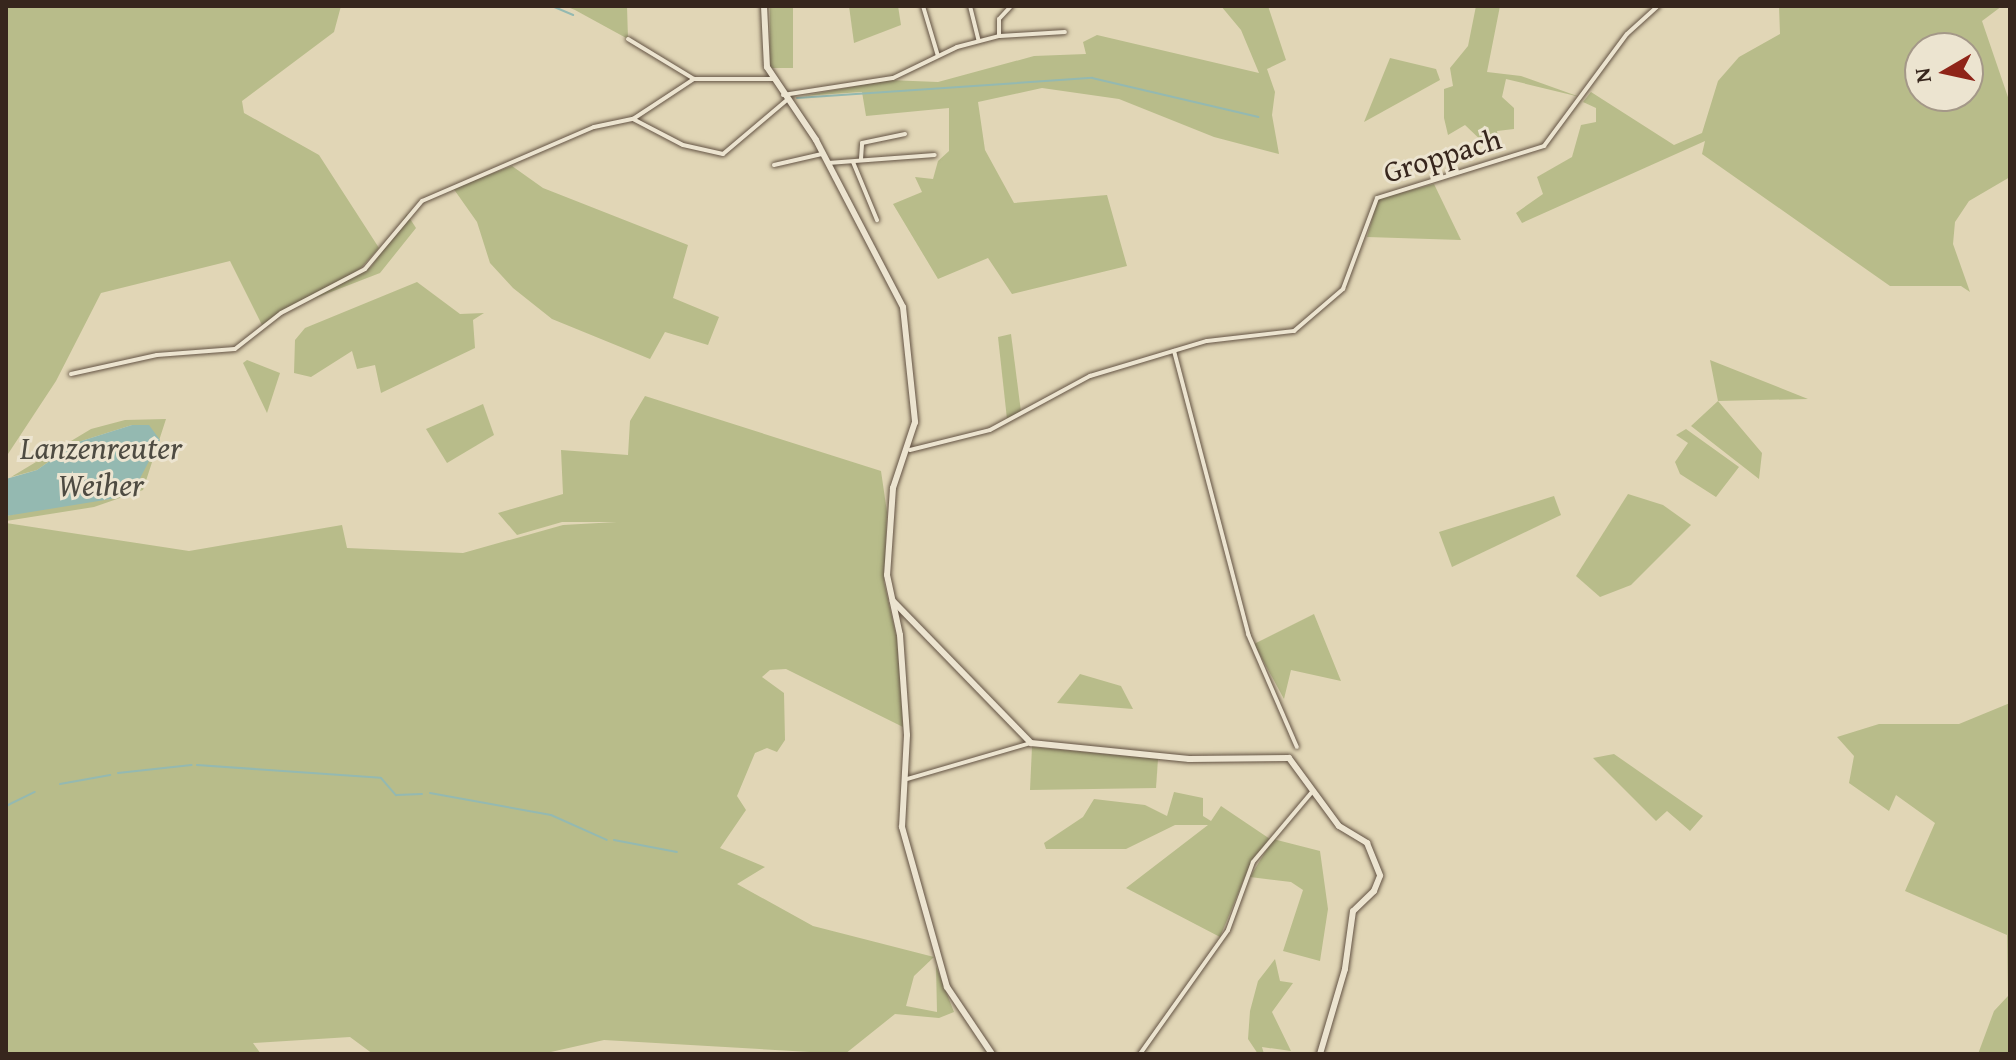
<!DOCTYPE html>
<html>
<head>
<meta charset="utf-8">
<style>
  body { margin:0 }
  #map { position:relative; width:2016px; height:1060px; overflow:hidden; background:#e1d6b6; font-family:"Gentium Book Plus",serif }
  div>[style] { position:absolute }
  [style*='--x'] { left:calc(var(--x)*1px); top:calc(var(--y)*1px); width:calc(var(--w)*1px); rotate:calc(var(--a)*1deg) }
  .green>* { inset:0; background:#b8bc8a; transform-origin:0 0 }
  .water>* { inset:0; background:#94b9b1 }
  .stream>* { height:2px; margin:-1px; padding:0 1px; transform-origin:1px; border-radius:1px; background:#94b9b1 }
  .roads { filter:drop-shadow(0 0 2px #625243) drop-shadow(0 0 2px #625243) }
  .street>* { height:4px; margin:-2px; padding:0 2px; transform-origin:2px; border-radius:2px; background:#ece4d0 }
  .secondary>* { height:6px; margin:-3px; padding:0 3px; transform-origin:3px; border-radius:3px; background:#ece4d0 }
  span { translate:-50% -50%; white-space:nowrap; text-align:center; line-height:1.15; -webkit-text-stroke:6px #ece4d0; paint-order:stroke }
  .street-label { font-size:30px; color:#37261d }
  .water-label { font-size:32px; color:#4e4b42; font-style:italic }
  .frame { position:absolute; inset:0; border:8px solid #37261d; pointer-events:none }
  .north { position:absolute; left:1904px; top:32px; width:80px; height:80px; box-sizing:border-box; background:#ece4d0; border:2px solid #a49888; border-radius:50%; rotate:261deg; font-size:22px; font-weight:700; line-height:32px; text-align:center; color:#37261d }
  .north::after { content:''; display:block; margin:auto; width:28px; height:36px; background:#8f2418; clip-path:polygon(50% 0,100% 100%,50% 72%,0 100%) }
</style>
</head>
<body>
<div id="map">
  <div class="green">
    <div style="clip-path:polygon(6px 6px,341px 6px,334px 32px,242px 101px,244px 113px,319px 155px,379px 248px,360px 269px,262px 325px,230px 261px,101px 293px,56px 381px,6px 457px)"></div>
    <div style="clip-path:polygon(565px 6px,627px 6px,628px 39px,575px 10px)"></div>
    <div style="left:770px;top:6px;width:23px;height:62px"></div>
    <div style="clip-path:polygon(849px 6px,898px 6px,901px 25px,854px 43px)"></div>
    <div style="clip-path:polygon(1221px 6px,1268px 6px,1286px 60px,1267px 69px,1275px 92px,1272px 115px,1279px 154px,1214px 137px,1119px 99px,1042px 88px,978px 102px,985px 150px,1014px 203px,1107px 195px,1127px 266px,1012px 294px,988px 258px,938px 279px,893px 204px,922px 192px,915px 177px,933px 179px,938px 161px,949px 151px,949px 108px,866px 116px,862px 92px,803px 96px,888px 80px,938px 82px,1034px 56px,1086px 54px,1083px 42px,1097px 35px,1259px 73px,1241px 30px)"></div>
    <div style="clip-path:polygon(1476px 6px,1500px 6px,1487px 72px,1521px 76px,1580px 97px,1506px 79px,1502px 97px,1514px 108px,1514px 129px,1497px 131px,1499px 142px,1486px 145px,1465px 125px,1448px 135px,1444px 118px,1444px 89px,1453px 86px,1450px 68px,1468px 46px)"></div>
    <div style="clip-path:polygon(evenodd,1779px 6px,2002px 6px,1982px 21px,2010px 103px,2010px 177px,1969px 201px,1955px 222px,1953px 244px,1970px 292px,1961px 286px,1890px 286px,1702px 154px,1705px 141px,1522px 223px,1516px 213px,1543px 194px,1537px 177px,1572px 157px,1581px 125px,1596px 122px,1596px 108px,1583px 102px,1591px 92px,1674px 145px,1702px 133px,1718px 81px,1739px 57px,1780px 34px,1779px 6px,1920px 48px,1968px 48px,1968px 96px,1920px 96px,1920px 48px)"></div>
    <div style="clip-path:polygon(1390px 58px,1436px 69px,1440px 80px,1364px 122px)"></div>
    <div style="clip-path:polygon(512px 166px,543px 188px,688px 245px,673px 298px,719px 317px,708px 345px,665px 332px,650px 359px,552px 319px,513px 288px,490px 263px,477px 222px,453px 188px)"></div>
    <div style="clip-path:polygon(1434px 184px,1461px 240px,1367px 237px,1378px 199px)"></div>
    <div style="clip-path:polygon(407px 214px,416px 228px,380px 273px,300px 304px,371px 267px)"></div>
    <div style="clip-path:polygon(417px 282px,460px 314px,484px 313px,473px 320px,475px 348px,381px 393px,375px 365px,357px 369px,352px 351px,311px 377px,294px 373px,295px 340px,305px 328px)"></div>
    <div style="clip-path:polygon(1011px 334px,1021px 412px,1007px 419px,998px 337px)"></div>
    <div style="clip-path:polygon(247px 360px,280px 373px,267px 413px,243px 363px)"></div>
    <div style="clip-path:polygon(1710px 360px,1808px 399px,1718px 401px,1762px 453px,1759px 479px,1691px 426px,1718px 401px)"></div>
    <div style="clip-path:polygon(645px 396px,881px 471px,887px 512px,884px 582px,897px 639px,903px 727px,786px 669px,770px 670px,762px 677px,784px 693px,785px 740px,777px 752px,767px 748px,755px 753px,737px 796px,746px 810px,720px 848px,765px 867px,737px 884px,813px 926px,934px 957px,914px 976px,906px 1006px,937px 1012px,936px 966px,954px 1012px,939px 1018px,895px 1014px,845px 1054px,604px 1040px,542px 1054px,373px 1054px,350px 1037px,253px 1043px,261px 1054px,6px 1054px,6px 523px,189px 551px,342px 525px,347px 548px,463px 553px,563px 525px,617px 522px,562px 522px,517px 535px,498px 513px,563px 494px,561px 450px,628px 455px,630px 421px)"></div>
    <div style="clip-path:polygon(483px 404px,494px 435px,447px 463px,426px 429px)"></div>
    <div style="clip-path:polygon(166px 419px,143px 490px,94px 507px,6px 521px,6px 516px,52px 505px,111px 499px,136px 486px,132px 425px,75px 443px,37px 470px,11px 477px,91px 429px,125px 420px)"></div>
    <div style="clip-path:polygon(1686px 429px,1739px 467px,1716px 497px,1680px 474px,1675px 462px,1688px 443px,1676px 435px)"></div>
    <div style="clip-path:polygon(1628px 494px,1663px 505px,1691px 525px,1631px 585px,1600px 597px,1576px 576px)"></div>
    <div style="clip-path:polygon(1554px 496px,1561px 515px,1452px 567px,1439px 532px)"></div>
    <div style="clip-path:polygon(1314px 614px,1341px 681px,1291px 670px,1284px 699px,1254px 644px)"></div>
    <div style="clip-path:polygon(1080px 674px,1121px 686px,1133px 709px,1057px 703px)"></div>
    <div style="clip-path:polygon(2010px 703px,2010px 1054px,1978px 1054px,1994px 1011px,2008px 996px,2007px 935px,1905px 891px,1935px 823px,1896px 795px,1889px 811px,1849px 783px,1854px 756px,1837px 737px,1879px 724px,1959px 724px)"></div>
    <div style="clip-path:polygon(1032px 747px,1158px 759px,1156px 788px,1030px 790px)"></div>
    <div style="clip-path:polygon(1614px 754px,1703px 816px,1690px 831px,1667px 811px,1656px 821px,1593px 758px)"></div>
    <div style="clip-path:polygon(1174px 792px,1203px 798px,1203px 816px,1211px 821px,1221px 806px,1270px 839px,1252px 860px,1220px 937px,1126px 888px,1208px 825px,1175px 825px,1126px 849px,1046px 849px,1044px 843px,1083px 817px,1094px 799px,1145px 805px,1167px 816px)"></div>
    <div style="clip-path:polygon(1273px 839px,1320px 851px,1328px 909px,1320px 961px,1283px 951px,1303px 890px,1291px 882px,1250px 877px)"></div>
    <div style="clip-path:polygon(1275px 959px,1280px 981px,1293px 983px,1272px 1012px,1291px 1051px,1262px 1047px,1264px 1054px,1258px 1054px,1248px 1039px,1250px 1011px,1258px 981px)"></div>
  </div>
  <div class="water">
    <div style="clip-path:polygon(132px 425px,149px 425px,160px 440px,136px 486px,111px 499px,6px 516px,6px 479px,37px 470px,75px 443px)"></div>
  </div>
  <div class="stream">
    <div style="--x:552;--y:6;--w:23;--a:23"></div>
    <div style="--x:797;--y:98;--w:296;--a:-3.9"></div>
    <div style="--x:1092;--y:78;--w:171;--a:13.2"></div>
    <div style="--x:197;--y:765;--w:184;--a:4"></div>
    <div style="--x:381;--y:778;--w:23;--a:49"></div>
    <div style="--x:396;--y:795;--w:26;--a:-2"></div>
    <div style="--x:118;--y:773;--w:74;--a:-6.2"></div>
    <div style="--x:60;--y:784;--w:51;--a:-10.2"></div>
    <div style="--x:430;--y:793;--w:123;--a:10.3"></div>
    <div style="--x:551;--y:815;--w:61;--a:24.1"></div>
    <div style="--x:6;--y:806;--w:32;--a:-26"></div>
    <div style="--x:614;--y:840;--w:64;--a:10.8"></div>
  </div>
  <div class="roads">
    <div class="street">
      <div style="--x:923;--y:6;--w:52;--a:73.3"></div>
      <div style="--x:970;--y:6;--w:36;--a:76"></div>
      <div style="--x:1000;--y:36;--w:65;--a:-3.5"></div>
      <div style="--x:628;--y:39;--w:77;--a:31.2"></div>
      <div style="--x:783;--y:95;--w:111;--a:-8.8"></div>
      <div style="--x:893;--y:78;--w:71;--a:-25.8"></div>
      <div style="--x:957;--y:47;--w:43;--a:-14.7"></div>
      <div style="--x:999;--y:36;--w:17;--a:-90"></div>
      <div style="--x:999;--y:19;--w:18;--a:-47"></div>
      <div style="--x:633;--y:119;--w:56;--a:27.5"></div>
      <div style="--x:683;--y:145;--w:41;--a:12.7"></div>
      <div style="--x:723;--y:154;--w:84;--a:-40.2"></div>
      <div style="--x:861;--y:159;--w:16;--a:-86"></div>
      <div style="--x:862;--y:143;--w:44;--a:-11.8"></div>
      <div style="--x:853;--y:162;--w:63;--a:67.5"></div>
      <div style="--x:828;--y:163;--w:107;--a:-4.3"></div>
      <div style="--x:774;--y:165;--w:49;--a:-12.9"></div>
      <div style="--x:1174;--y:351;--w:293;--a:75.3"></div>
      <div style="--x:1248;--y:634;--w:123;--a:66.6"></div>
      <div style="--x:71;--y:374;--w:88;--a:-12.5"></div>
      <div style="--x:157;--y:355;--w:78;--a:-4.4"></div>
      <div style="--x:235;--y:349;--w:58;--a:-38"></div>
      <div style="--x:281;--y:313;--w:95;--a:-27.6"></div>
      <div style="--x:365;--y:269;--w:89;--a:-50"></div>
      <div style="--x:422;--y:201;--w:187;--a:-23.3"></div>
      <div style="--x:594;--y:127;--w:40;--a:-12"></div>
      <div style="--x:633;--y:119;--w:73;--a:-33.3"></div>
      <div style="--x:694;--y:79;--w:79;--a:0"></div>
      <div style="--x:910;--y:450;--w:82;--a:-14"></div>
      <div style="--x:990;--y:430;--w:114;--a:-28.4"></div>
      <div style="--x:1090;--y:376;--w:122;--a:-16.7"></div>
      <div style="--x:1207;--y:341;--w:88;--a:-6.6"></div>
      <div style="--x:1294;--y:331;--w:65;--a:-40.6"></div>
      <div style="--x:1343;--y:289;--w:97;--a:-69.5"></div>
      <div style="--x:1377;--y:198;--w:175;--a:-17.3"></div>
      <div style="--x:1544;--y:146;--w:139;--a:-53.5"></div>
      <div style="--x:1627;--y:34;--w:42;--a:-42.1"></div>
      <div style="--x:907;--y:779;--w:129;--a:-16.2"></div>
      <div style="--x:1140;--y:1054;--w:152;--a:-54.6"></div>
      <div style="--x:1228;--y:930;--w:72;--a:-69.8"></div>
      <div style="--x:1253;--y:862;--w:92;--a:-49.9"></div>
    </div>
    <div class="secondary">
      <div style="--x:764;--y:6;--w:61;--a:87.2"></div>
      <div style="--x:767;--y:67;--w:88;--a:56.1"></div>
      <div style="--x:816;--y:140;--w:188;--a:62.5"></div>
      <div style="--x:903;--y:307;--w:116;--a:84"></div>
      <div style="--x:915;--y:422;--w:70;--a:108.4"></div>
      <div style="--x:893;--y:488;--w:87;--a:93.9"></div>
      <div style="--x:887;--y:575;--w:61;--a:77.8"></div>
      <div style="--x:900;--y:635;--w:100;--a:86"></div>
      <div style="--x:907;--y:735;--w:92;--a:93.1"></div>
      <div style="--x:902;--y:827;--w:166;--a:74.3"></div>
      <div style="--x:947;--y:987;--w:81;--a:56.1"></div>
      <div style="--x:893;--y:601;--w:198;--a:45.8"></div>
      <div style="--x:1031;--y:743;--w:159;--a:5.8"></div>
      <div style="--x:1189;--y:759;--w:100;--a:-0.6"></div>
      <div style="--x:1289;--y:758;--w:84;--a:53.7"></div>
      <div style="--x:1339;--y:826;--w:33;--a:31"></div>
      <div style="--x:1367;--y:843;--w:35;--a:68"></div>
      <div style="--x:1380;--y:876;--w:16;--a:112"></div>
      <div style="--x:1374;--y:891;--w:29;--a:136"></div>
      <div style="--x:1353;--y:911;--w:59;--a:97.9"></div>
      <div style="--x:1345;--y:969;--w:89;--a:106.4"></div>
    </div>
  </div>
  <div class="street-label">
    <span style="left:1442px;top:155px;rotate:-17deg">Groppach</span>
  </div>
  <div class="water-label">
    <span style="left:101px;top:467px">Lanzenreuter<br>Weiher</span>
  </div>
  <div class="frame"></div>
  <div class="north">N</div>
</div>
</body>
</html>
